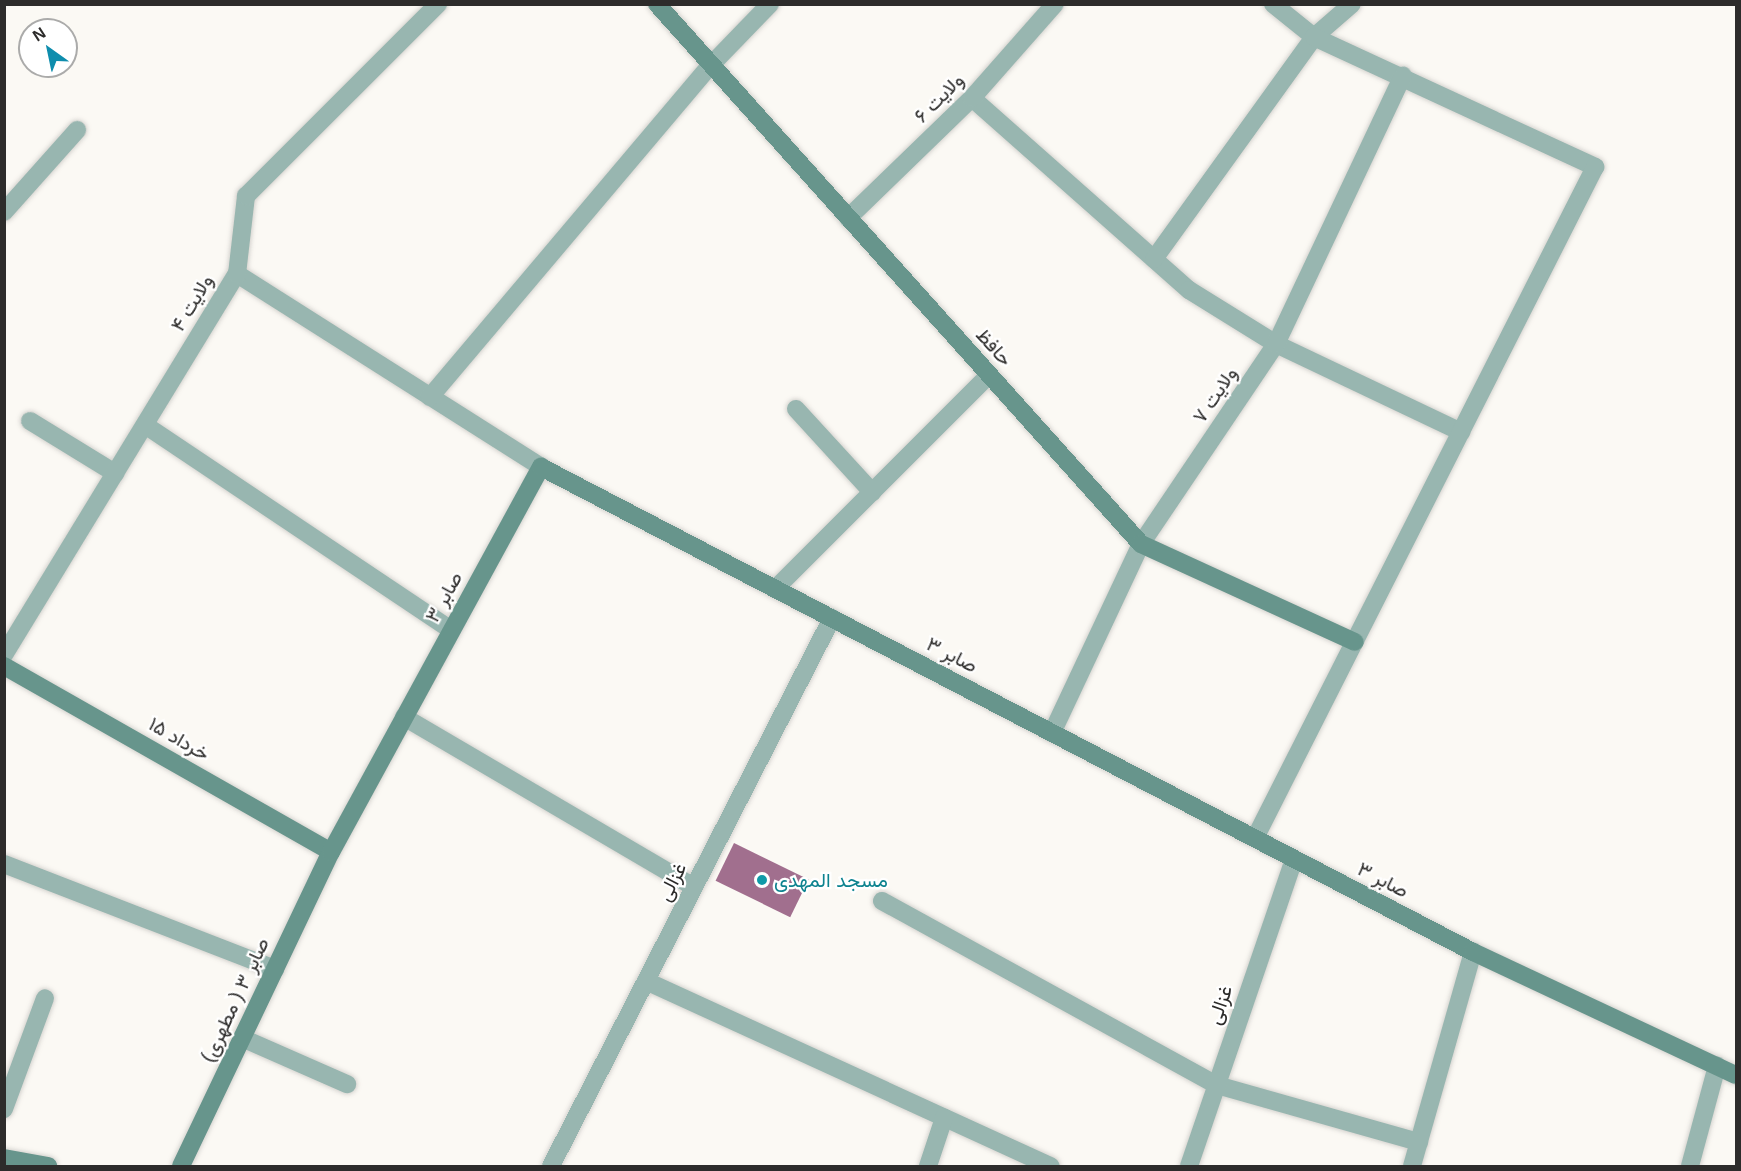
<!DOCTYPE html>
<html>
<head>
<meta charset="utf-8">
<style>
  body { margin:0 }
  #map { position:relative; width:1741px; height:1171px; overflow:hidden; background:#fbf9f4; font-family:Arial,Vazirmatn,sans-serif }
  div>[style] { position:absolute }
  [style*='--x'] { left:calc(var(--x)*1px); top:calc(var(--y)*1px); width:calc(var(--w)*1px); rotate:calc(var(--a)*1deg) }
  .building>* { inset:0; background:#a16f8e; transform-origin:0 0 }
  .roads { filter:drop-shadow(0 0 2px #d6d4d0) drop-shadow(0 0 2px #d6d4d0) }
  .street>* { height:18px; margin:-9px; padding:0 9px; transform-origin:9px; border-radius:9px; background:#98b6b0 }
  .secondary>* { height:18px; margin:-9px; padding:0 9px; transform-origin:9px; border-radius:9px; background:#67958c }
  .dots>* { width:16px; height:16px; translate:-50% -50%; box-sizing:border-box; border:3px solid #fff; border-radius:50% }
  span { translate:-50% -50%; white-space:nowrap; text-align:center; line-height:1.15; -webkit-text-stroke:4.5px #fff; paint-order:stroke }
  .street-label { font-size:20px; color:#2d2c2b }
  .culture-label { font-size:20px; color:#0d838f }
  .left { translate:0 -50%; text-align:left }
  .frame { position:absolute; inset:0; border:6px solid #2d2c2b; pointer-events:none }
  .north { position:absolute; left:18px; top:18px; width:60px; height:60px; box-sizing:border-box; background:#fff; border:2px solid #ababaa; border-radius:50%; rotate:327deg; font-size:16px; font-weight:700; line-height:24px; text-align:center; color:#2d2c2b }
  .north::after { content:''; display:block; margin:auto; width:21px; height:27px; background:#0e8dad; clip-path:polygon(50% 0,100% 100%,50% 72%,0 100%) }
</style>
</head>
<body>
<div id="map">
  <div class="building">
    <div style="left:734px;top:843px;width:83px;height:42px;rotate:26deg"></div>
  </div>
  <div class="roads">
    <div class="street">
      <div style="--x:1273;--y:4;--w:53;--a:38.8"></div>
      <div style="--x:1314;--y:37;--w:50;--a:-41"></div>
      <div style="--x:972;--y:98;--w:290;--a:41.5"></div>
      <div style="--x:1189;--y:290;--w:102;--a:31.8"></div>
      <div style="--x:1276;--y:344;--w:205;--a:25.4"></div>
      <div style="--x:4;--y:212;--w:110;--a:-48.3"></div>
      <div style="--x:848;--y:218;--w:173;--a:-44.1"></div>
      <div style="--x:972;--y:98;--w:125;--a:-48.6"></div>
      <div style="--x:1154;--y:259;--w:274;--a:-54.2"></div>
      <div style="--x:1314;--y:37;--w:310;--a:24.8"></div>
      <div style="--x:1595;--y:167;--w:752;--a:116.87"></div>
      <div style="--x:237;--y:274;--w:360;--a:32.4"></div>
      <div style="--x:430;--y:397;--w:435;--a:-49.8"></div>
      <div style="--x:711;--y:65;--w:85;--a:-46"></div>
      <div style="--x:796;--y:409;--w:113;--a:47.5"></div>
      <div style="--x:30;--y:421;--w:100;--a:31.5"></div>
      <div style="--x:145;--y:425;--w:368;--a:33.8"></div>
      <div style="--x:775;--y:589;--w:303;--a:-45"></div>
      <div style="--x:4;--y:655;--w:447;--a:-58.6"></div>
      <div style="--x:237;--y:274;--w:79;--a:-83.4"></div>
      <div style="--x:246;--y:196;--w:272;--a:-45"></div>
      <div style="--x:404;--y:717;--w:336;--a:30.4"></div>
      <div style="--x:1052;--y:733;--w:209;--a:-64.8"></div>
      <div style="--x:1141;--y:544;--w:241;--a:-56"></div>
      <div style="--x:1276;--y:344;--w:297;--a:-64.7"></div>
      <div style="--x:4;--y:864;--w:291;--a:21.2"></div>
      <div style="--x:882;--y:901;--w:382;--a:28.8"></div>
      <div style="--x:1217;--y:1085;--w:210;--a:15.8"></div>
      <div style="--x:646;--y:981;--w:445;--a:24.6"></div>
      <div style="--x:242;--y:1038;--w:115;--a:23.7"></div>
      <div style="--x:4;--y:1109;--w:118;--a:-69.7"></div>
      <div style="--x:551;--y:1166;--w:616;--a:-62.85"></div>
      <div style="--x:928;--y:1166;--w:51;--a:-71.6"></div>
      <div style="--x:1189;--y:1166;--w:324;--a:-71.1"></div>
      <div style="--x:1412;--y:1166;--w:223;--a:-74.1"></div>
      <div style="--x:1690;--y:1166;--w:104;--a:-74.9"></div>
    </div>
    <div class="secondary">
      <div style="--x:657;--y:4;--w:725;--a:48.13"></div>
      <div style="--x:1141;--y:544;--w:235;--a:24.6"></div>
      <div style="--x:4;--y:666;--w:376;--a:29.6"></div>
      <div style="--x:4;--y:1158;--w:45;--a:10.3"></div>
      <div style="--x:181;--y:1166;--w:348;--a:-64.5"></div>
      <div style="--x:331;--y:852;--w:439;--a:-61.4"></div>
      <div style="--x:541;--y:467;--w:1051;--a:27.49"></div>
      <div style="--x:1473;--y:952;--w:290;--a:25.1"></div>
    </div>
  </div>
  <div class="dots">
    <div style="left:762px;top:880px;background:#0f9aa8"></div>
  </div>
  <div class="street-label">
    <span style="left:939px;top:98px;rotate:-45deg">ولایت ۶</span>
    <span style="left:192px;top:303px;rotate:-59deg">ولایت ۴</span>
    <span style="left:994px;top:347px;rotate:48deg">حافظ</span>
    <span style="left:1215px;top:395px;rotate:-56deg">ولایت ۷</span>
    <span style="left:444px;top:597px;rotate:-61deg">صابر ۳</span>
    <span style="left:952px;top:655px;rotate:27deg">صابر ۳</span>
    <span style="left:179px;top:739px;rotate:30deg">۱۵ خرداد</span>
    <span style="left:1383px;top:880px;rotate:27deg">صابر ۳</span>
    <span style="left:672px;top:882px;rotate:-63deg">غزالی</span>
    <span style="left:235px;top:1000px;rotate:-65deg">صابر ۳ ( مطهری)</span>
    <span style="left:1220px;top:1005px;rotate:-71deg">غزالی</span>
  </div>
  <div class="culture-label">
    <span class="left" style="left:774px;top:880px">مسجد المهدی</span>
  </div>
  <div class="frame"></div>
  <div class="north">N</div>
</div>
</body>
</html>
